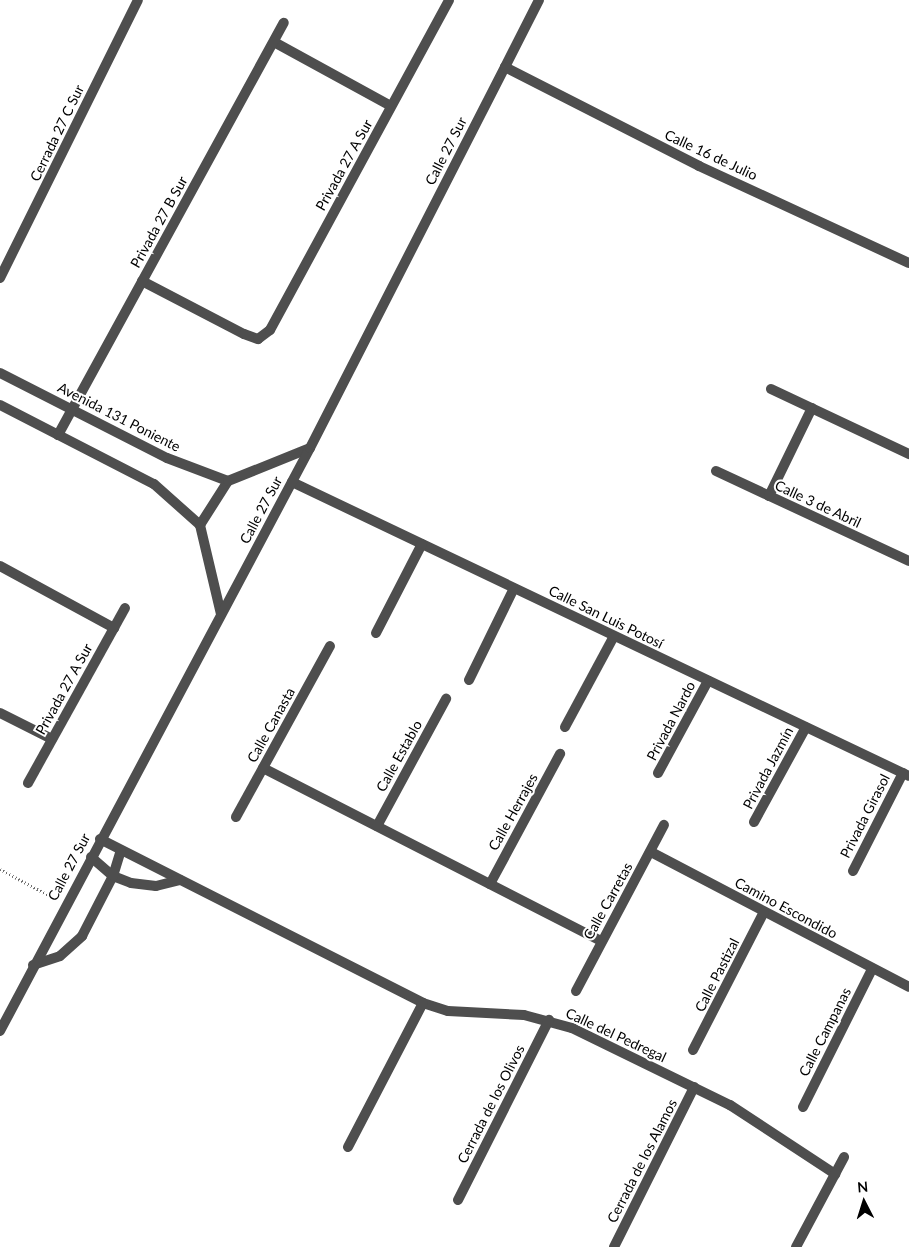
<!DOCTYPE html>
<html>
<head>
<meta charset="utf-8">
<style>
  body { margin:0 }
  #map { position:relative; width:909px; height:1247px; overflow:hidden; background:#fff; font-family:Lato,sans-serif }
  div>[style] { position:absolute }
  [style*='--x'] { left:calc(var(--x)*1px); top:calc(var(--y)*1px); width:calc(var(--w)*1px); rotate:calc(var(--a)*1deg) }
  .path>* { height:3px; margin-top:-1.5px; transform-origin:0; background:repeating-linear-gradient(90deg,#707070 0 1px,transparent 0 3.5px) }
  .minor>* { height:10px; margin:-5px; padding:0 5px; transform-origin:5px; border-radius:5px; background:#4e4e4e }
  .tertiary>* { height:10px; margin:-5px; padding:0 5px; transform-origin:5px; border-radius:5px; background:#4e4e4e }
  span { translate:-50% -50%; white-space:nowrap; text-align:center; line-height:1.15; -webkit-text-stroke:4px #fff; paint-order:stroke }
  .street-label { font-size:14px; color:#000 }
  .north { position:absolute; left:839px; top:1177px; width:50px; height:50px; -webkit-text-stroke:4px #fff; paint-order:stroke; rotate:355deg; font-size:14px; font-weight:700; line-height:20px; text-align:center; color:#000 }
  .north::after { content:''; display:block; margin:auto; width:18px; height:22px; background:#000; clip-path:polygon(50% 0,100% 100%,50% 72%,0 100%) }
</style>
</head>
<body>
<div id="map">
  <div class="path">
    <div style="--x:0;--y:869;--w:61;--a:28.2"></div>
  </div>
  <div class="minor">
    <div style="--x:274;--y:42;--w:133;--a:28.7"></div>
    <div style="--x:505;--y:67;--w:75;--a:-63.1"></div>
    <div style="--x:0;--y:278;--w:310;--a:-63.6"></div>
    <div style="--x:142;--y:281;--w:115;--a:27.5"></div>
    <div style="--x:244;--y:334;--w:15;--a:20"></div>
    <div style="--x:258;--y:339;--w:15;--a:-37"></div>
    <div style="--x:270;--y:330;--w:375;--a:-61.5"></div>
    <div style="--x:0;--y:373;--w:187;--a:27"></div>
    <div style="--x:167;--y:458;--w:65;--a:20.7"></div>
    <div style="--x:771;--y:389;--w:153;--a:25.2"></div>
    <div style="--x:0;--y:405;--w:173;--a:27.2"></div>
    <div style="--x:154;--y:484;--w:62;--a:41.7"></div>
    <div style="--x:58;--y:435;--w:470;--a:-61.3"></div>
    <div style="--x:716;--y:471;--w:213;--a:25"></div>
    <div style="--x:292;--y:482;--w:683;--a:25.48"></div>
    <div style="--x:769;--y:496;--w:98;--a:-64"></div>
    <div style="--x:0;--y:566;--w:130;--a:28.5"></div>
    <div style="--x:221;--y:614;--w:91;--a:-103.3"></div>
    <div style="--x:200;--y:525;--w:52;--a:-57.5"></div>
    <div style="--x:228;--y:481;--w:88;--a:-21.9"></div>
    <div style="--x:376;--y:633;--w:100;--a:-62.7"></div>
    <div style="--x:469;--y:680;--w:102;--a:-63.9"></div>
    <div style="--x:0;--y:713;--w:58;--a:26.6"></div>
    <div style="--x:565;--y:727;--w:103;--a:-61.7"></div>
    <div style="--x:263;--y:768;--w:380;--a:27.1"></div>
    <div style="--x:658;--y:773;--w:105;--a:-61.5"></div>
    <div style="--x:28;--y:783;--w:200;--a:-61"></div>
    <div style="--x:236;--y:817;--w:195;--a:-61.2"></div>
    <div style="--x:754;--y:822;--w:108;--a:-61.3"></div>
    <div style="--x:377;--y:826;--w:145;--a:-61.5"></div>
    <div style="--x:100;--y:839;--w:362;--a:26.9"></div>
    <div style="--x:423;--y:1003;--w:26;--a:18"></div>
    <div style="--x:448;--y:1011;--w:76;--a:3"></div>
    <div style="--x:524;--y:1015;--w:50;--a:15.2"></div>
    <div style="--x:572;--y:1028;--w:176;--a:26"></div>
    <div style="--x:730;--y:1105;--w:126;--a:33.3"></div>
    <div style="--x:651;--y:852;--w:291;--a:27.6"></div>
    <div style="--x:91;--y:857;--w:29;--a:41"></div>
    <div style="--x:113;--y:876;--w:19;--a:21"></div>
    <div style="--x:131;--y:883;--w:25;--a:7"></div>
    <div style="--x:156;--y:886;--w:25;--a:-14"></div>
    <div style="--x:853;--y:871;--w:110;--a:-63"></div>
    <div style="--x:490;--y:884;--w:148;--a:-61.7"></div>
    <div style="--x:33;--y:965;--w:28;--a:-18"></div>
    <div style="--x:60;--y:956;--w:30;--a:-42"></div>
    <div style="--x:82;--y:936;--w:68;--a:-62.7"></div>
    <div style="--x:113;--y:876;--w:27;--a:-73"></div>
    <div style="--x:576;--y:991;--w:188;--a:-62.1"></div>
    <div style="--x:693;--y:1050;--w:155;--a:-62.8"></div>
    <div style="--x:803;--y:1107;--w:154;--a:-63.4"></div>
    <div style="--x:348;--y:1147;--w:162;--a:-62.5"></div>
    <div style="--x:458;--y:1200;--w:202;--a:-63.2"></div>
    <div style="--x:614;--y:1247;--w:179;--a:-63.4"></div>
    <div style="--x:796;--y:1247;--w:102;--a:-61.9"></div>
  </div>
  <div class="tertiary">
    <div style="--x:0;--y:1031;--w:660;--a:-62"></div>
    <div style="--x:310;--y:448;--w:428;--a:-62.9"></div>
    <div style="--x:505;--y:67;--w:218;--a:27"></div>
    <div style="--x:699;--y:166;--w:231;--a:24.8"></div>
  </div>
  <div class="street-label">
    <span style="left:57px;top:133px;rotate:-64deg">Cerrada 27 C Sur</span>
    <span style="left:446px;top:151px;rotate:-63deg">Calle 27 Sur</span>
    <span style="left:711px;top:155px;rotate:25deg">Calle 16 de Julio</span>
    <span style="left:344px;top:165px;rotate:-61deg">Privada 27 A Sur</span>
    <span style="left:159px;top:222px;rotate:-61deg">Privada 27 B Sur</span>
    <span style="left:119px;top:417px;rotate:27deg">Avenida 131 Poniente</span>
    <span style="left:818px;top:504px;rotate:25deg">Calle 3 de Abril</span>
    <span style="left:261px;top:510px;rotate:-62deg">Calle 27 Sur</span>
    <span style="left:606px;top:617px;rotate:26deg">Calle San Luis Potosí</span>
    <span style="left:64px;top:689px;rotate:-61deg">Privada 27 A Sur</span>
    <span style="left:671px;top:721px;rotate:-62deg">Privada Nardo</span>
    <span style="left:271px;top:725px;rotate:-61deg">Calle Canasta</span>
    <span style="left:399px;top:756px;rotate:-61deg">Calle Establo</span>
    <span style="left:768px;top:768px;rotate:-62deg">Privada Jazmín</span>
    <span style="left:513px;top:812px;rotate:-61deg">Calle Herrajes</span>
    <span style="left:865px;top:816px;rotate:-63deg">Privada Girasol</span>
    <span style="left:69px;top:867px;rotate:-62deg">Calle 27 Sur</span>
    <span style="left:608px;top:901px;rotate:-61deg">Calle Carretas</span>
    <span style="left:786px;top:908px;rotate:28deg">Camino Escondido</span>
    <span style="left:717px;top:975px;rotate:-63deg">Calle Pastizal</span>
    <span style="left:825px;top:1032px;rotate:-63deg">Calle Campanas</span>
    <span style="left:616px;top:1035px;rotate:25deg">Calle del Pedregal</span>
    <span style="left:491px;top:1104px;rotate:-63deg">Cerrada de los Olivos</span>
    <span style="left:642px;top:1161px;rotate:-63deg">Cerrada de los Alamos</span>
  </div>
  <div class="north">N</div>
</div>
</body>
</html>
